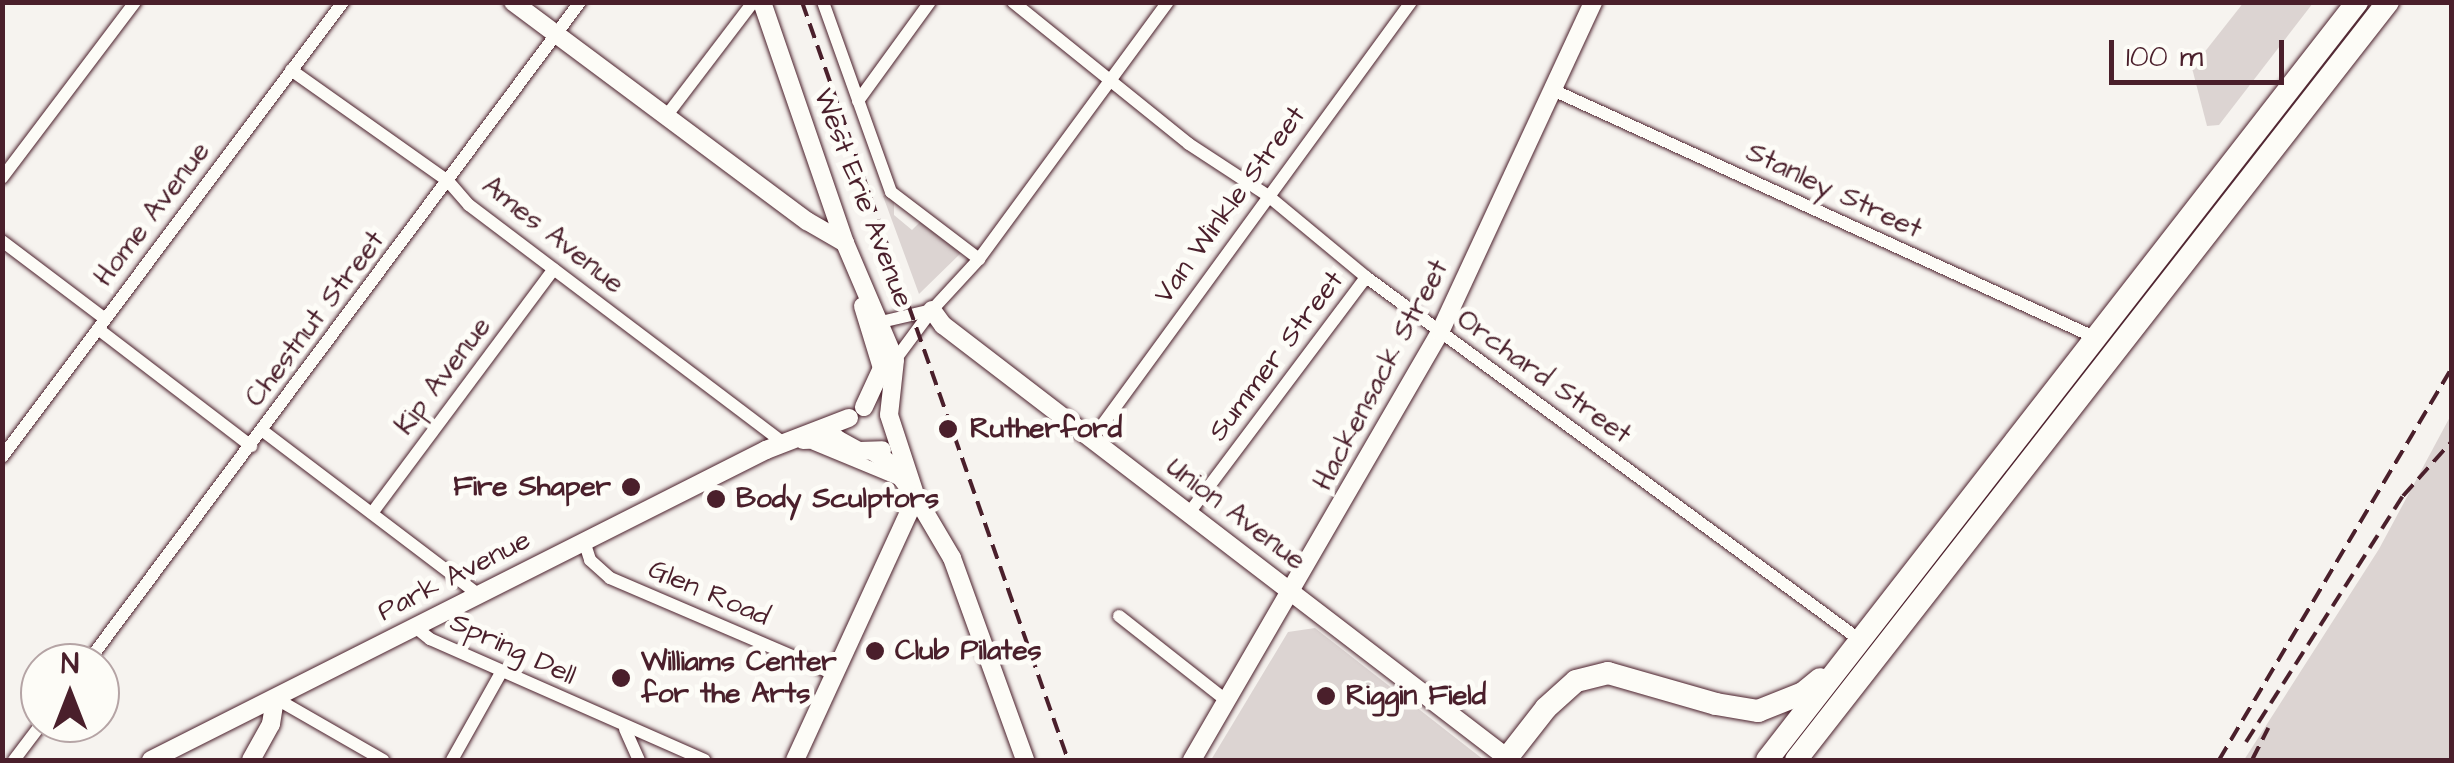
<!DOCTYPE html>
<html>
<head>
<meta charset="utf-8">
<style>
  body { margin:0 }
  #map { position:relative; width:2454px; height:763px; overflow:hidden; background:#f6f3ef; font-family:"Architects Daughter",sans-serif }
  div>[style] { position:absolute }
  [style*='--x'] { left:calc(var(--x)*1px); top:calc(var(--y)*1px); width:calc(var(--w)*1px); rotate:calc(var(--a)*1deg) }
  .green>* { inset:0; background:#dcd4d2 }
  .roads { filter:drop-shadow(0 0 2px #4a1f2b) drop-shadow(0 0 2px #4a1f2b) }
  .street>* { height:12px; margin:-6px; padding:0 6px; transform-origin:6px; border-radius:6px; background:#fdfcf7 }
  .secondary>* { height:18px; margin:-9px; padding:0 9px; transform-origin:9px; border-radius:9px; background:#fdfcf7 }
  .highway>* { height:22px; margin:-11px; padding:0 11px; transform-origin:11px; border-radius:11px; background:#fdfcf7 }
  .rail>* { height:4px; margin-top:-2px; transform-origin:0; background:repeating-linear-gradient(90deg,#4a1f2b 0 15px,transparent 0 23px) }
  .dots>* { width:28px; height:28px; translate:-50% -50%; box-sizing:border-box; border:5px solid #fdfcf7; border-radius:50% }
  span { translate:-50% -50%; white-space:nowrap; text-align:center; line-height:1.15; -webkit-text-stroke:10px #fdfcf7; paint-order:stroke }
  .street-label { font-size:28px; color:#4a1f2b }
  .poi-label { font-size:28px; color:#4a1f2b; font-weight:700 }
  .left { translate:0 -50%; text-align:left }
  .right { translate:-100% -50%; text-align:right }
  .frame { position:absolute; inset:0; border:5px solid #4a1f2b; pointer-events:none }
  .north { position:absolute; left:20px; top:643px; width:100px; height:100px; box-sizing:border-box; background:#fdfcf7; border:2px solid #b5a4a5; border-radius:50%; rotate:0deg; font-size:28px; font-weight:700; line-height:40px; text-align:center; color:#4a1f2b }
  .north::after { content:''; display:block; margin:auto; width:35px; height:45px; background:#4a1f2b; clip-path:polygon(50% 0,100% 100%,50% 72%,0 100%) }
  .scale { position:absolute; left:2109px; top:40px; width:175px; height:45px; box-sizing:border-box; border:5px solid #4a1f2b; border-top:0; padding-left:12px; font-size:30px; line-height:35px; white-space:nowrap; color:#4a1f2b; -webkit-text-stroke:8px #fdfcf7; paint-order:stroke }
</style>
</head>
<body>
<div id="map">
  <div class="green">
    <div style="clip-path:polygon(2244px 2px,2313px 3px,2219px 125px,2207px 126px,2192px 68px)"></div>
    <div style="clip-path:polygon(887px 194px,894px 201px,894px 215px,912px 230px,920px 222px,961px 253px,919px 294px,883px 196px)"></div>
    <div style="clip-path:polygon(2451px 415px,2451px 760px,2244px 760px,2379px 549px)"></div>
    <div style="clip-path:polygon(1315px 628px,1484px 760px,1211px 760px,1288px 632px)"></div>
  </div>
  <div class="roads">
    <div class="street">
      <div style="--x:823;--y:2;--w:202;--a:70.3"></div>
      <div style="--x:891;--y:192;--w:111;--a:37.3"></div>
      <div style="--x:1013;--y:2;--w:226;--a:38.9"></div>
      <div style="--x:1189;--y:144;--w:93;--a:33.2"></div>
      <div style="--x:1267;--y:195;--w:129;--a:39.6"></div>
      <div style="--x:1366;--y:277;--w:613;--a:36.31"></div>
      <div style="--x:291;--y:70;--w:192;--a:35.3"></div>
      <div style="--x:448;--y:181;--w:32;--a:49"></div>
      <div style="--x:469;--y:205;--w:393;--a:37.1"></div>
      <div style="--x:1553;--y:90;--w:595;--a:24.54"></div>
      <div style="--x:858;--y:101;--w:122;--a:-54"></div>
      <div style="--x:667;--y:115;--w:142;--a:-52.7"></div>
      <div style="--x:2;--y:178;--w:221;--a:-52.9"></div>
      <div style="--x:2;--y:241;--w:129;--a:37.1"></div>
      <div style="--x:881;--y:322;--w:52;--a:-13.2"></div>
      <div style="--x:98;--y:329;--w:193;--a:37.4"></div>
      <div style="--x:895;--y:360;--w:62;--a:-53.5"></div>
      <div style="--x:932;--y:310;--w:69;--a:-47.3"></div>
      <div style="--x:979;--y:259;--w:319;--a:-53.7"></div>
      <div style="--x:263;--y:431;--w:270;--a:37.2"></div>
      <div style="--x:1092;--y:439;--w:541;--a:-53.87"></div>
      <div style="--x:814;--y:444;--w:94;--a:22.5"></div>
      <div style="--x:2;--y:457;--w:569;--a:-53.15"></div>
      <div style="--x:372;--y:513;--w:304;--a:-53.3"></div>
      <div style="--x:1189;--y:513;--w:295;--a:-53.1"></div>
      <div style="--x:584;--y:541;--w:20;--a:72"></div>
      <div style="--x:590;--y:560;--w:27;--a:42"></div>
      <div style="--x:610;--y:578;--w:241;--a:23.2"></div>
      <div style="--x:1119;--y:616;--w:137;--a:38.2"></div>
      <div style="--x:414;--y:626;--w:21;--a:39"></div>
      <div style="--x:430;--y:639;--w:300;--a:23.8"></div>
      <div style="--x:87;--y:663;--w:825;--a:-53.28"></div>
      <div style="--x:275;--y:698;--w:125;--a:29.9"></div>
      <div style="--x:625;--y:729;--w:34;--a:66"></div>
      <div style="--x:14;--y:760;--w:46;--a:-52.9"></div>
      <div style="--x:452;--y:760;--w:102;--a:-60.7"></div>
    </div>
    <div class="secondary">
      <div style="--x:513;--y:2;--w:367;--a:36.7"></div>
      <div style="--x:807;--y:221;--w:44;--a:30.1"></div>
      <div style="--x:762;--y:2;--w:255;--a:71"></div>
      <div style="--x:845;--y:243;--w:127;--a:66.9"></div>
      <div style="--x:895;--y:360;--w:55;--a:96.2"></div>
      <div style="--x:889;--y:415;--w:86;--a:71.8"></div>
      <div style="--x:863;--y:306;--w:65;--a:73"></div>
      <div style="--x:882;--y:368;--w:43;--a:114.8"></div>
      <div style="--x:932;--y:310;--w:19;--a:54"></div>
      <div style="--x:943;--y:325;--w:715;--a:37.5"></div>
      <div style="--x:803;--y:440;--w:34;--a:-2"></div>
      <div style="--x:837;--y:439;--w:25;--a:29"></div>
      <div style="--x:859;--y:451;--w:23;--a:-2"></div>
      <div style="--x:875;--y:453;--w:19;--a:35"></div>
      <div style="--x:891;--y:464;--w:41;--a:52.9"></div>
      <div style="--x:916;--y:497;--w:71;--a:59.5"></div>
      <div style="--x:952;--y:558;--w:215;--a:70.1"></div>
      <div style="--x:151;--y:760;--w:689;--a:-26.75"></div>
      <div style="--x:766;--y:450;--w:89;--a:-21.1"></div>
      <div style="--x:251;--y:760;--w:41;--a:-60.9"></div>
      <div style="--x:271;--y:724;--w:26;--a:-81"></div>
      <div style="--x:795;--y:760;--w:289;--a:-65.3"></div>
      <div style="--x:1192;--y:760;--w:495;--a:-59.9"></div>
      <div style="--x:1440;--y:332;--w:364;--a:-65.1"></div>
    </div>
    <div class="highway">
      <div style="--x:1507;--y:758;--w:63;--a:-52"></div>
      <div style="--x:1546;--y:708;--w:40;--a:-42"></div>
      <div style="--x:1576;--y:681;--w:33;--a:-14"></div>
      <div style="--x:1608;--y:673;--w:112;--a:16"></div>
      <div style="--x:1716;--y:704;--w:43;--a:9.5"></div>
      <div style="--x:1758;--y:711;--w:48;--a:-21.8"></div>
      <div style="--x:1803;--y:693;--w:22;--a:-39"></div>
      <div style="--x:1767;--y:760;--w:961;--a:-52.1"></div>
      <div style="--x:1796;--y:760;--w:962;--a:-52.01"></div>
    </div>
  </div>
  <div class="rail">
    <div style="--x:802;--y:2;--w:803;--a:70.66"></div>
    <div style="--x:2246;--y:742;--w:292;--a:-57.5"></div>
    <div style="--x:2403;--y:496;--w:74;--a:-48.3"></div>
    <div style="--x:2219;--y:760;--w:457;--a:-59.3"></div>
    <div style="--x:2252;--y:760;--w:36;--a:-63"></div>
  </div>
  <div class="dots">
    <div style="left:948px;top:429px;background:#4a1f2b"></div>
    <div style="left:631px;top:487px;background:#4a1f2b"></div>
    <div style="left:716px;top:499px;background:#4a1f2b"></div>
    <div style="left:875px;top:651px;background:#4a1f2b"></div>
    <div style="left:621px;top:678px;background:#4a1f2b"></div>
    <div style="left:1326px;top:696px;background:#4a1f2b"></div>
  </div>
  <div class="street-label">
    <span style="left:1834px;top:191px;rotate:25deg">Stanley Street</span>
    <span style="left:863px;top:198px;rotate:69deg">West Erie Avenue</span>
    <span style="left:1230px;top:205px;rotate:-54deg">Van Winkle Street</span>
    <span style="left:152px;top:214px;rotate:-53deg">Home Avenue</span>
    <span style="left:553px;top:235px;rotate:38deg">Ames Avenue</span>
    <span style="left:315px;top:319px;rotate:-53deg">Chestnut Street</span>
    <span style="left:1276px;top:356px;rotate:-53deg">Summer Street</span>
    <span style="left:1381px;top:375px;rotate:-62deg">Hackensack Street</span>
    <span style="left:443px;top:376px;rotate:-53deg">Kip Avenue</span>
    <span style="left:1544px;top:377px;rotate:36deg">Orchard Street</span>
    <span style="left:1236px;top:514px;rotate:37deg">Union Avenue</span>
    <span style="left:454px;top:576px;rotate:-27deg">Park Avenue</span>
    <span style="left:709px;top:593px;rotate:23deg">Glen Road</span>
    <span style="left:513px;top:649px;rotate:25deg">Spring Dell</span>
  </div>
  <div class="poi-label">
    <span class="left" style="left:970px;top:429px">Rutherford</span>
    <span class="right" style="left:611px;top:487px">Fire Shaper</span>
    <span class="left" style="left:736px;top:499px">Body Sculptors</span>
    <span class="left" style="left:895px;top:651px">Club Pilates</span>
    <span class="left" style="left:641px;top:678px">Williams Center<br>for the Arts</span>
    <span class="left" style="left:1346px;top:696px">Riggin Field</span>
  </div>
  <div class="frame"></div>
  <div class="north">N</div>
  <div class="scale">100 m</div>
</div>
</body>
</html>
